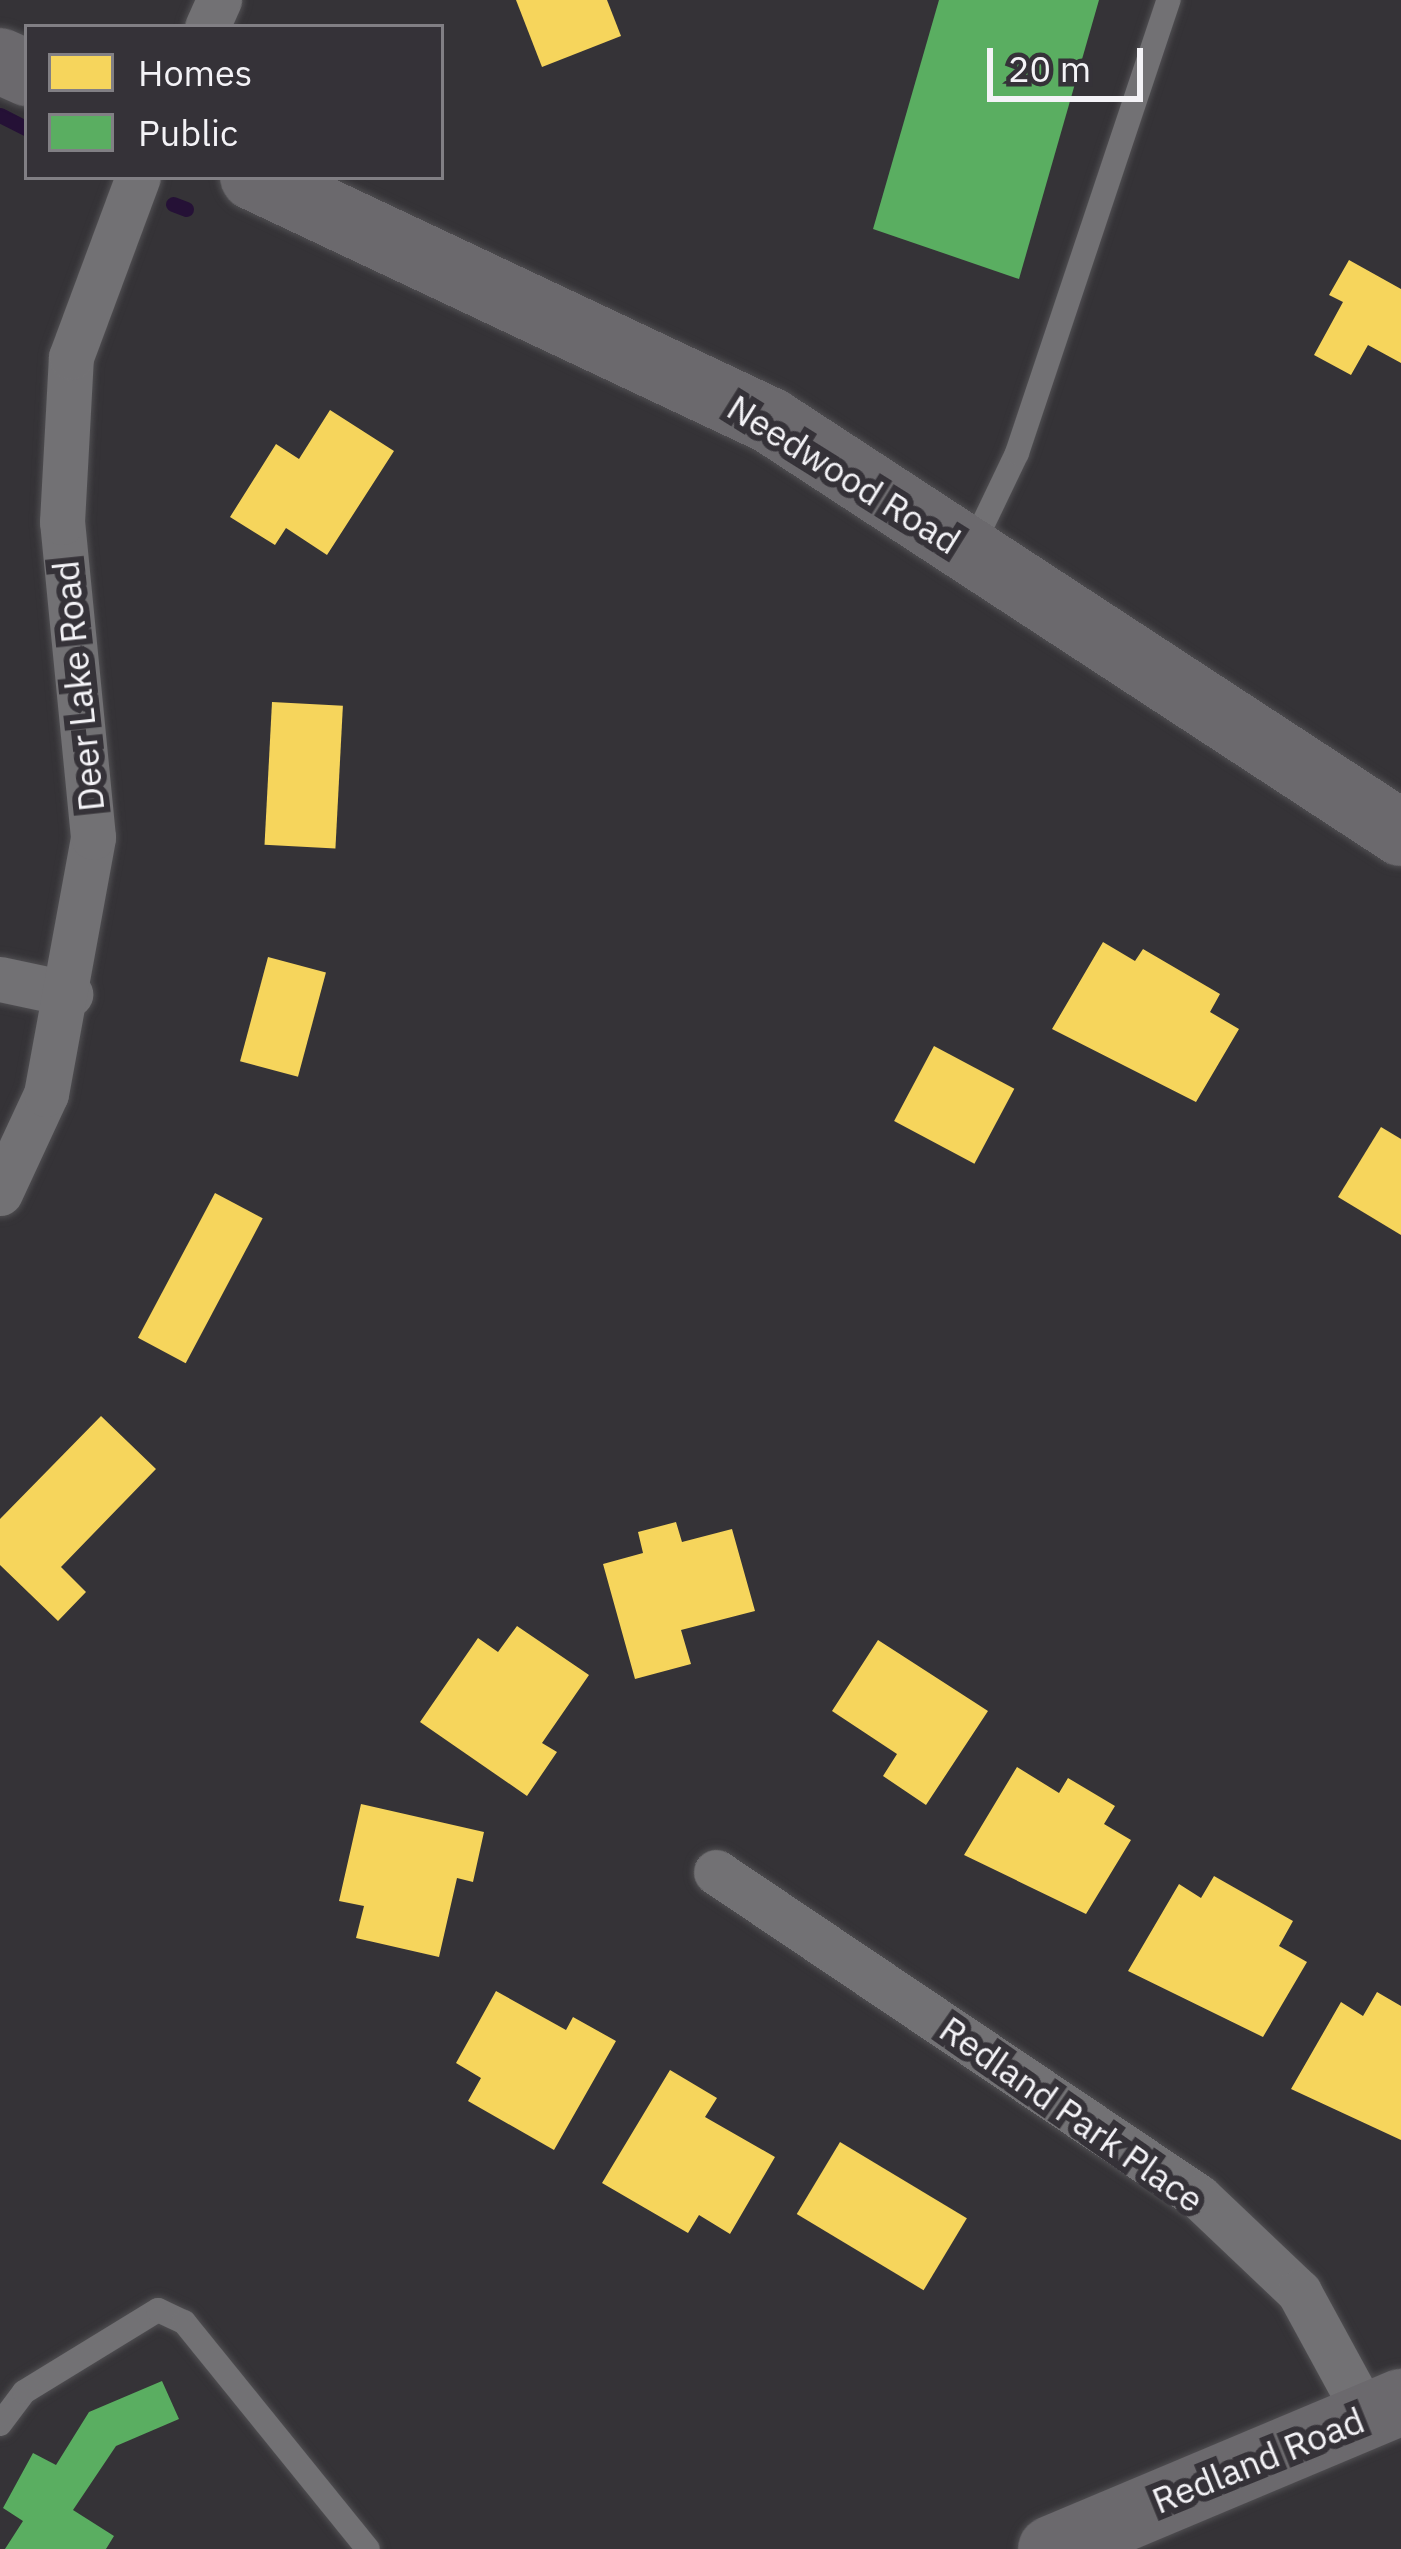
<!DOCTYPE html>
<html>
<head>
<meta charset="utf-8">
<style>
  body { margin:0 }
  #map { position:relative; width:1401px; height:2549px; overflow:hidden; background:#353337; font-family:"IBM Plex Sans",sans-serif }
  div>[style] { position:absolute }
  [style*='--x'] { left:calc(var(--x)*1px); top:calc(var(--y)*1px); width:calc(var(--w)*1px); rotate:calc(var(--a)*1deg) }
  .homes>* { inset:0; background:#f6d55c; transform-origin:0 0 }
  .public>* { inset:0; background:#5aae61 }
  .stream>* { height:15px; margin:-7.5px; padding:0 7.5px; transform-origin:7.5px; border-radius:7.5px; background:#251136 }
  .roads { filter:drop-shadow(0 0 3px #504f52) drop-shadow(0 0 3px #504f52) }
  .lane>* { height:24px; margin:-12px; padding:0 12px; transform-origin:12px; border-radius:12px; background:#727174 }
  .street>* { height:45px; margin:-22.5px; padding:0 22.5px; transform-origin:22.5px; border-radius:22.5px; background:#727174 }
  .secondary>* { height:66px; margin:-33px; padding:0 33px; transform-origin:33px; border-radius:33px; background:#6b696d }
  span { translate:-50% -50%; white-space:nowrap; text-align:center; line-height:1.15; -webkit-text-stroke:12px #353238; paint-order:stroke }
  .street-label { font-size:36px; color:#f4f3f7 }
  .legend { position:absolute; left:24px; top:24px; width:420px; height:156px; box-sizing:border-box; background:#353238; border:3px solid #817f84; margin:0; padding:15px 21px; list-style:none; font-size:36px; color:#f4f3f7 }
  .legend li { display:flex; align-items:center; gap:24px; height:60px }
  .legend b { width:60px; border:3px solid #817f84 }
  .scale { position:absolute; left:987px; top:48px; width:156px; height:54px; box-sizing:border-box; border:6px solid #f4f3f7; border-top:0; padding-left:15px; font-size:36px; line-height:42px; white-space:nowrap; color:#f4f3f7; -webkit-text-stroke:9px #353238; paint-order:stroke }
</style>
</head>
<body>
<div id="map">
  <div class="homes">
    <div style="clip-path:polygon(516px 0,607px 0,621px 36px,542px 67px)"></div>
    <div style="clip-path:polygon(1349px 260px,1401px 289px,1401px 363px,1368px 345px,1351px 375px,1314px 355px,1343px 302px,1329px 295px)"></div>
    <div style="clip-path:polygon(330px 410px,394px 451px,327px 555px,286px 528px,275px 545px,230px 517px,276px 444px,299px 459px)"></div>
    <div style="left:272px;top:702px;width:71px;height:143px;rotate:3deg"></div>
    <div style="clip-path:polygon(1103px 942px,1135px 961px,1143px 949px,1220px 994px,1210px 1012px,1239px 1029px,1196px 1102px,1052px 1029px)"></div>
    <div style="left:268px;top:957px;width:60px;height:108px;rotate:15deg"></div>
    <div style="left:934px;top:1046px;width:91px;height:85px;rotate:28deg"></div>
    <div style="clip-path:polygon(1381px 1127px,1401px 1139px,1401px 1235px,1338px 1197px)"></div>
    <div style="left:215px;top:1193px;width:54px;height:164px;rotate:28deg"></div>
    <div style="clip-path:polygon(101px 1416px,156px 1469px,61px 1567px,86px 1592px,58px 1621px,0 1565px,0 1519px)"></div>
    <div style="clip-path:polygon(676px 1522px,682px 1542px,732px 1529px,755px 1611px,681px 1630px,691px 1664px,635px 1679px,603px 1564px,643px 1553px,638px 1532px)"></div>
    <div style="clip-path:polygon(517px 1626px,589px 1675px,542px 1743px,557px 1752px,527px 1796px,420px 1722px,478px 1638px,498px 1652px)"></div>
    <div style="clip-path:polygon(878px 1640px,988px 1711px,926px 1805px,883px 1776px,897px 1754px,832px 1711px)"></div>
    <div style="clip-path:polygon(1017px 1767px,1059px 1793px,1068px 1778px,1115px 1806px,1104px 1824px,1131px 1840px,1086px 1914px,964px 1855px)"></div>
    <div style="clip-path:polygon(361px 1804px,484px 1832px,473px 1882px,457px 1878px,439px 1957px,356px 1938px,364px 1906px,339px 1901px)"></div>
    <div style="clip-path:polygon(1214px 1876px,1293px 1921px,1279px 1946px,1307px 1962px,1263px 2037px,1128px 1971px,1179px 1884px,1201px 1898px)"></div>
    <div style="clip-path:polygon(496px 1991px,566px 2030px,573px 2017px,616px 2041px,554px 2150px,468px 2101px,481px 2078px,456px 2063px)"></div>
    <div style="clip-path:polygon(1377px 1992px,1401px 2006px,1401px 2140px,1291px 2089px,1341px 2002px,1363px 2016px)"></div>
    <div style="clip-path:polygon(670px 2070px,717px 2098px,705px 2117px,775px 2157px,730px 2234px,699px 2215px,688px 2233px,602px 2183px)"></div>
    <div style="left:840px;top:2142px;width:148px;height:84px;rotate:31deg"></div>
  </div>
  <div class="public">
    <div style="clip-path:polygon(939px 0,1099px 0,1019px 279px,873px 229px)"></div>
    <div style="clip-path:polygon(162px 2381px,179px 2419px,116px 2446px,73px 2510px,114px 2536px,106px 2549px,5px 2549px,23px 2521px,3px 2508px,33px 2453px,56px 2465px,89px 2412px)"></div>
  </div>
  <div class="stream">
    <div style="--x:0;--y:115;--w:30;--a:27"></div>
    <div style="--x:173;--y:204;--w:14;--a:21"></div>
  </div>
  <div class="roads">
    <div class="lane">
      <div style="--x:971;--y:549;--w:106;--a:-64.4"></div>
      <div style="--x:1017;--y:453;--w:478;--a:-71.5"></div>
      <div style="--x:0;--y:2424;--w:40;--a:-53"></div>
      <div style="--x:24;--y:2392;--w:157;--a:-31.5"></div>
      <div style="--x:158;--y:2310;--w:29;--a:25"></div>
      <div style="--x:184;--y:2322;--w:292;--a:51"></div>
    </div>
    <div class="street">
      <div style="--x:207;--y:27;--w:30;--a:-66"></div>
      <div style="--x:0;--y:979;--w:72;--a:12.1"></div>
      <div style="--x:0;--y:1193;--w:109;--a:-65.1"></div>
      <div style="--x:46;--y:1094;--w:261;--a:-79.6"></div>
      <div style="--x:93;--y:837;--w:317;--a:-95.6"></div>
      <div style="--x:62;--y:522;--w:165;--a:-86.9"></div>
      <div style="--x:71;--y:357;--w:192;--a:-69.6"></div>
      <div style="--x:716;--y:1872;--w:582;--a:33.94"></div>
      <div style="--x:1199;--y:2197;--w:138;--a:43.5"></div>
      <div style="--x:1299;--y:2292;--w:140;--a:61.4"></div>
    </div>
    <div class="secondary">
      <div style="--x:0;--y:61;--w:30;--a:24"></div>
      <div style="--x:253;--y:177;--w:573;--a:25.22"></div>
      <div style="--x:771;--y:421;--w:753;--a:33.18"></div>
      <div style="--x:1051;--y:2549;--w:380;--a:-22.8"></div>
    </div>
  </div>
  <div class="street-label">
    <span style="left:844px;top:474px;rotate:32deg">Needwood Road</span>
    <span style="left:78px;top:686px;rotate:-96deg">Deer Lake Road</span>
    <span style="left:1072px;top:2114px;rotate:35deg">Redland Park Place</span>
    <span style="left:1258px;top:2460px;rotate:-22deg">Redland Road</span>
  </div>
  <ul class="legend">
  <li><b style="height:33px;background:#f6d55c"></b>Homes</li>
  <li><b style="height:33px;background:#5aae61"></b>Public</li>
  </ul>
  <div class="scale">20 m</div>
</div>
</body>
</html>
